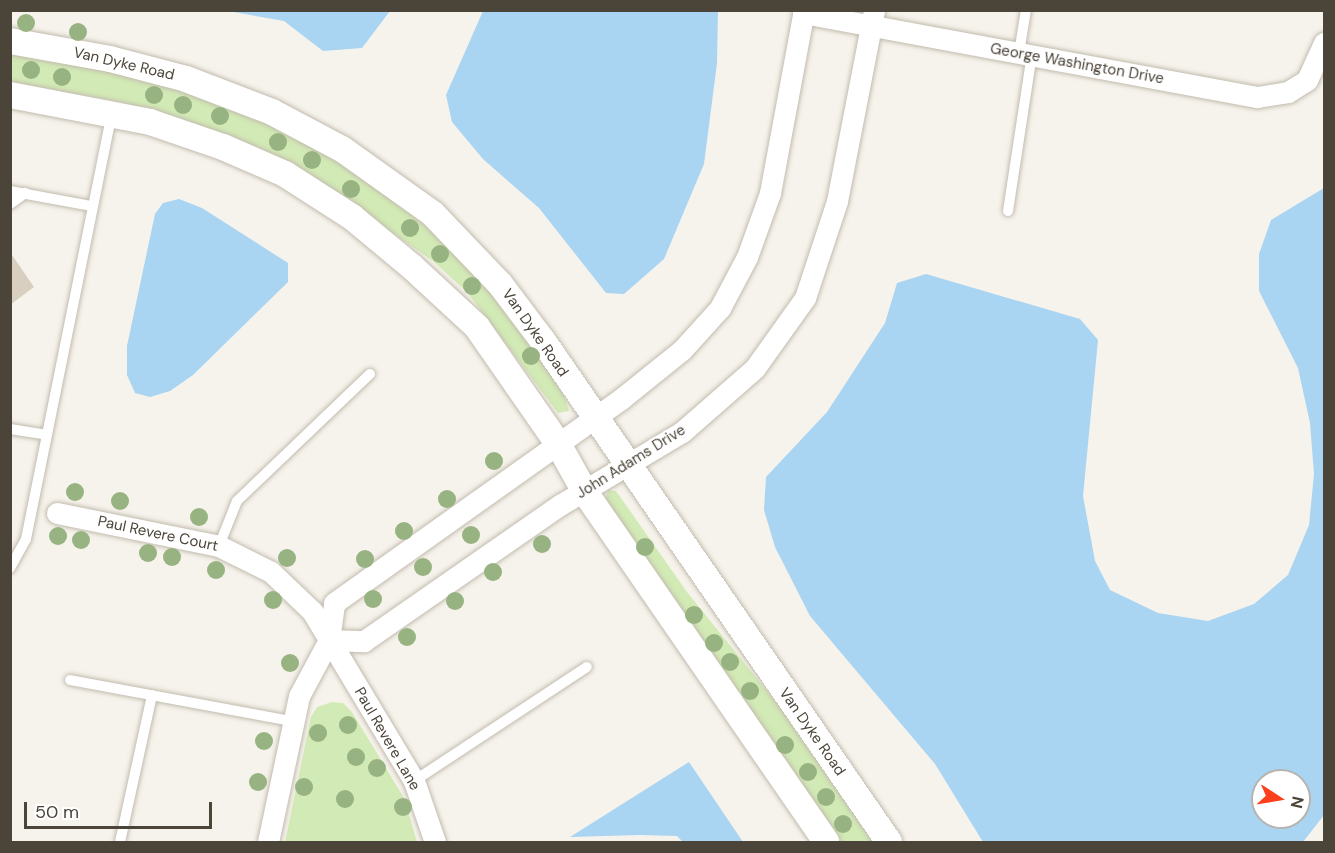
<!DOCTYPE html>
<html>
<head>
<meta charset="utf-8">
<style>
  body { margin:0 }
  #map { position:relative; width:1335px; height:853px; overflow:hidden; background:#f6f3ec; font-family:"DM Sans",sans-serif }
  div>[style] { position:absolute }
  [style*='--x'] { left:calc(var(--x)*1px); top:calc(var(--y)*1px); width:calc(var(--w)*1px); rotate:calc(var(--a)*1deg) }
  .green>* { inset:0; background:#d2eab5 }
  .water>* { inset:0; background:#a9d4f2 }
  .building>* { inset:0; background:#d8cfc1 }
  .roads { filter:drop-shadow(0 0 2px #c2bbae) drop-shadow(0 0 2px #c2bbae) }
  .service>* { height:10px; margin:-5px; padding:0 5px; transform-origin:5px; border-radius:5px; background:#fff }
  .minor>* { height:21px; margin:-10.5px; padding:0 10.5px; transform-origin:10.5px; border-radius:10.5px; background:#fff }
  .tertiary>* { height:26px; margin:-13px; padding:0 13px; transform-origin:13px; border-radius:13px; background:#fff }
  .trees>* { width:18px; height:18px; margin:-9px; border-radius:50%; background:#97b381 }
  span { translate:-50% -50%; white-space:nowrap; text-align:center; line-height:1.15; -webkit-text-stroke:4.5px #fff; paint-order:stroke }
  .street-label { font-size:15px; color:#4b4439 }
  .frame { position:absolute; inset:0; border:12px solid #4b4439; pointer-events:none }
  .north { position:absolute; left:1251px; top:769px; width:60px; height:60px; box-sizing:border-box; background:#fff; border:2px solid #b7b4b0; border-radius:50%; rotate:102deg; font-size:16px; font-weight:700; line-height:24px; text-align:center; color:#4b4439 }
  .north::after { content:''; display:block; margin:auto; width:21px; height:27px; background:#fc3f1d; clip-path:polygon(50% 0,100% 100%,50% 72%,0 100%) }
  .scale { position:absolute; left:24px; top:802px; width:188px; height:27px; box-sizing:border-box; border:3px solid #4b4439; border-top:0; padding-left:8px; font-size:18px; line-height:21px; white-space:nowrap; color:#4b4439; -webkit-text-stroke:4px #fff; paint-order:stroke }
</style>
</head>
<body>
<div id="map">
  <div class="green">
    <div style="clip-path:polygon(10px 50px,174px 85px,301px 136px,401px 204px,472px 269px,561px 384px,569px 411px,558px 413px,467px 292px,433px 261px,358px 209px,224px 135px,191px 123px,125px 103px,11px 82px)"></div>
    <div style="clip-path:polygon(608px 490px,616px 491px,687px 592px,803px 736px,876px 842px,839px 842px,605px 501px)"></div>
    <div style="clip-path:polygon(332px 702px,343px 703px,352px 712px,404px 798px,417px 842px,285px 842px,311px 717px,317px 707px)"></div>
  </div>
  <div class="water">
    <div style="clip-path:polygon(228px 11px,227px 11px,390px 11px,362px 48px,323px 51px,284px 21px)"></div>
    <div style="clip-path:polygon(483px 11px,718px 11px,717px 63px,704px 164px,664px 259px,624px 294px,606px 293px,539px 208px,483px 159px,452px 122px,446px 95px)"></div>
    <div style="clip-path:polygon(evenodd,1324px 188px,1324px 815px,1303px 842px,983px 842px,935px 764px,810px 616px,775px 547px,764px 510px,766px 477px,827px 412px,885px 323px,897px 283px,926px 274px,1080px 319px,1098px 340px,1083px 496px,1095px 561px,1110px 590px,1158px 613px,1208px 621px,1254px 604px,1288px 575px,1309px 525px,1314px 474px,1310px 423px,1298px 368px,1259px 291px,1259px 254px,1271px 220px,1324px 188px,1263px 781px,1299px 781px,1299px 817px,1263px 817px,1263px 781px)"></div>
    <div style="clip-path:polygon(179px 199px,202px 208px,288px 263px,288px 282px,193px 375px,170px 391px,150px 397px,135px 393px,127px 375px,127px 346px,155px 214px,163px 203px)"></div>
    <div style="clip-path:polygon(689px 762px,743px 842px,683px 842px,677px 836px,640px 835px,570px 837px)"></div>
  </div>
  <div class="building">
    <div style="clip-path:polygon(10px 252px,34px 287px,10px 305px)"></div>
  </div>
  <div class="roads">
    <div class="service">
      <div style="--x:1019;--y:53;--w:44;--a:-80.8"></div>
      <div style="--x:10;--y:191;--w:82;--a:10.5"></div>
      <div style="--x:10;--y:204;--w:19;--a:-36"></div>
      <div style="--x:1008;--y:211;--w:158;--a:-81.3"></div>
      <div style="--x:10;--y:429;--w:36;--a:9"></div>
      <div style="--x:219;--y:546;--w:48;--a:-68.2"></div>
      <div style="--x:237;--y:501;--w:184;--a:-43.7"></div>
      <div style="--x:10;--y:568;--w:33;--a:-61"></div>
      <div style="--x:26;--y:539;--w:431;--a:-78.6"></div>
      <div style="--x:70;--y:680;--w:226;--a:10.5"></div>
      <div style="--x:414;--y:781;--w:207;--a:-33.4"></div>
      <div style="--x:120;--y:842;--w:150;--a:-77.7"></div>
    </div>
    <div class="minor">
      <div style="--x:803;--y:13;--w:462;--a:10.5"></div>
      <div style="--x:1257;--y:97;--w:31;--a:-9"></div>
      <div style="--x:1288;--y:92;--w:22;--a:-32"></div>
      <div style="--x:1307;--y:80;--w:41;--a:-65.3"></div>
      <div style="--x:57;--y:513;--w:165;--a:11.5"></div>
      <div style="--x:219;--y:546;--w:58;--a:26.6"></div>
      <div style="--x:271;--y:572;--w:57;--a:43.6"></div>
      <div style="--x:312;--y:611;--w:198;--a:59"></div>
      <div style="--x:414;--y:781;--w:65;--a:71"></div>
      <div style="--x:329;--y:640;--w:35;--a:2"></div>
      <div style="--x:364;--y:641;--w:239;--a:-34.8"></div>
      <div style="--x:560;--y:505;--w:142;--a:-30.9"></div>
      <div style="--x:682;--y:432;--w:97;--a:-41.2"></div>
      <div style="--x:755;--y:368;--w:86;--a:-54.5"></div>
      <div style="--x:805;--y:298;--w:102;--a:-71.7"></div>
      <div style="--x:837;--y:201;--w:195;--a:-79"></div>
      <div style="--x:268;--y:842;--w:149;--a:-78"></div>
      <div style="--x:299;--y:696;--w:64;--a:-61.8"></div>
      <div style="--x:329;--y:640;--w:37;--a:-82"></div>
      <div style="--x:334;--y:603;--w:352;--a:-35.4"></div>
      <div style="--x:621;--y:399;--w:78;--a:-38.8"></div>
      <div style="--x:682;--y:350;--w:57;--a:-47.9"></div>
      <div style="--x:720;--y:308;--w:58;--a:-62.1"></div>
      <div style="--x:747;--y:257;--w:68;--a:-70.2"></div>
      <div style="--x:770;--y:193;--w:186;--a:-79.5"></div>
    </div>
    <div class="tertiary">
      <div style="--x:10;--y:41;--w:102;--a:10.2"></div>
      <div style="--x:110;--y:59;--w:79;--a:14.7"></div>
      <div style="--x:186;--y:79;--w:92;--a:21"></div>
      <div style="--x:272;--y:112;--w:79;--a:27.9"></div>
      <div style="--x:342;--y:149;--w:112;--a:35.5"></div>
      <div style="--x:433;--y:214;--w:97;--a:46.3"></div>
      <div style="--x:500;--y:284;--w:71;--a:53"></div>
      <div style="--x:543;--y:341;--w:609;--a:55.37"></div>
      <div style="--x:10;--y:95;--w:143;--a:10.9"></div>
      <div style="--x:150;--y:122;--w:77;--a:18.9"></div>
      <div style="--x:223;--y:147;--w:68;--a:23.5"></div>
      <div style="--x:285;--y:174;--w:80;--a:32.7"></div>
      <div style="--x:352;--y:217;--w:77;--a:39.7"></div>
      <div style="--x:411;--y:266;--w:90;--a:42.7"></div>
      <div style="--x:477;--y:327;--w:140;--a:55.2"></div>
      <div style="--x:557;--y:442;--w:57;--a:60.8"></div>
      <div style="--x:585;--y:492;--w:425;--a:55.4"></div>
    </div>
  </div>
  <div class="trees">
    <div style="left:26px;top:23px"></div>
    <div style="left:78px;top:32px"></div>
    <div style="left:31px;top:70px"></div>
    <div style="left:62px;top:77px"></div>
    <div style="left:154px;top:95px"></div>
    <div style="left:183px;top:105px"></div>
    <div style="left:220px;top:116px"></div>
    <div style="left:278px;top:142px"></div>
    <div style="left:312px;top:160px"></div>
    <div style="left:351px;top:189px"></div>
    <div style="left:410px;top:228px"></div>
    <div style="left:440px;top:254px"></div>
    <div style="left:472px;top:286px"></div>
    <div style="left:531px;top:356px"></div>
    <div style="left:494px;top:461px"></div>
    <div style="left:75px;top:492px"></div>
    <div style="left:447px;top:499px"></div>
    <div style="left:120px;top:501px"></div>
    <div style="left:199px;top:517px"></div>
    <div style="left:404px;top:531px"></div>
    <div style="left:471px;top:535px"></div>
    <div style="left:58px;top:536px"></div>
    <div style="left:81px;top:540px"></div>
    <div style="left:542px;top:544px"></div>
    <div style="left:645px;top:547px"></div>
    <div style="left:148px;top:553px"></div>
    <div style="left:172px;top:557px"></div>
    <div style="left:287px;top:558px"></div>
    <div style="left:365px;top:559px"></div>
    <div style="left:423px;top:567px"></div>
    <div style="left:216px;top:570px"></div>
    <div style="left:493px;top:572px"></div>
    <div style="left:373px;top:599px"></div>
    <div style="left:273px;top:600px"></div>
    <div style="left:455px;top:601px"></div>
    <div style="left:694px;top:615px"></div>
    <div style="left:407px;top:637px"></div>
    <div style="left:714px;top:643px"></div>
    <div style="left:730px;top:662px"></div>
    <div style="left:290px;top:663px"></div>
    <div style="left:750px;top:691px"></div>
    <div style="left:348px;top:725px"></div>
    <div style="left:318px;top:733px"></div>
    <div style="left:264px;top:741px"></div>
    <div style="left:785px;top:745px"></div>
    <div style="left:356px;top:757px"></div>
    <div style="left:377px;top:768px"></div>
    <div style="left:808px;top:772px"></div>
    <div style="left:258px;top:782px"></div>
    <div style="left:304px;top:787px"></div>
    <div style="left:826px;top:797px"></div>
    <div style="left:345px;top:799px"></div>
    <div style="left:403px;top:807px"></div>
    <div style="left:843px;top:824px"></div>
  </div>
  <div class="street-label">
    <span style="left:124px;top:64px;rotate:13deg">Van Dyke Road</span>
    <span style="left:1077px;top:64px;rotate:10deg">George Washington Drive</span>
    <span style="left:535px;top:333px;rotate:55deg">Van Dyke Road</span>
    <span style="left:631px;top:462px;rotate:-32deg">John Adams Drive</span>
    <span style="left:158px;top:534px;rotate:12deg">Paul Revere Court</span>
    <span style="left:812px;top:732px;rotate:55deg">Van Dyke Road</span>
    <span style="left:387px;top:739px;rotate:60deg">Paul Revere Lane</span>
  </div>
  <div class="frame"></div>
  <div class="north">N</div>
  <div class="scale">50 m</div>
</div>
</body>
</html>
